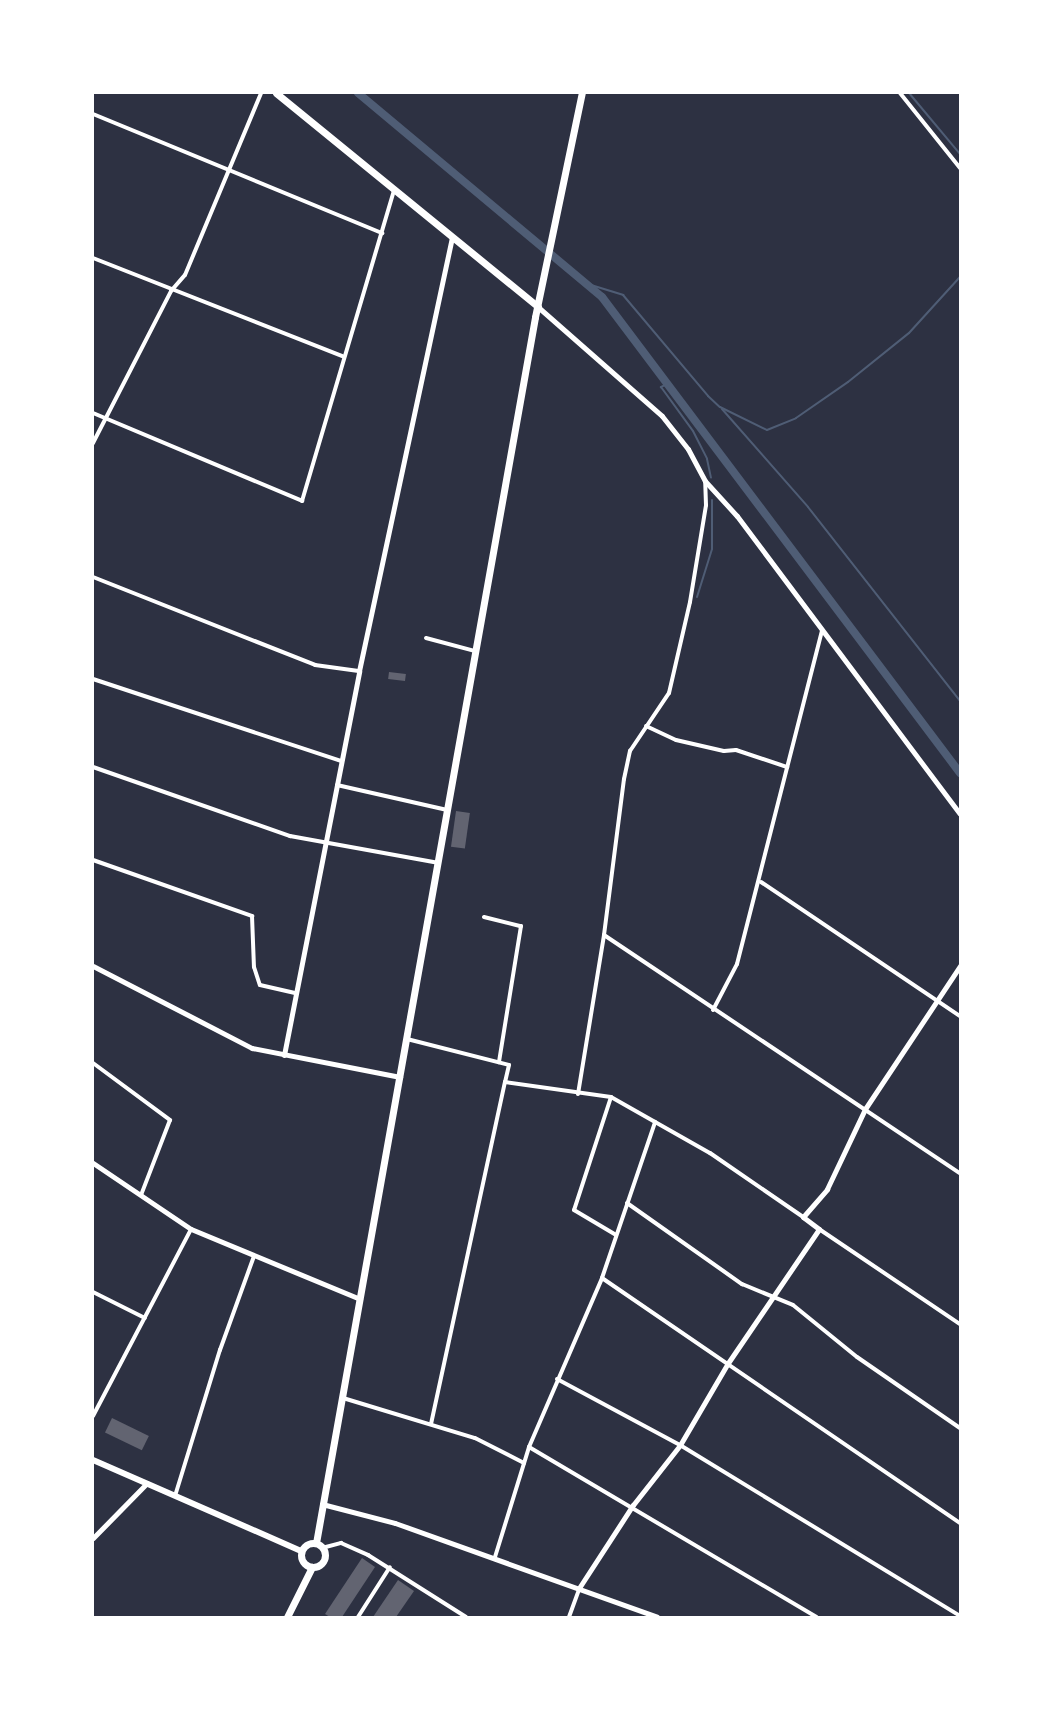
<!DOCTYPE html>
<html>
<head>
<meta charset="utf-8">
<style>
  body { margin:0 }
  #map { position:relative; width:1053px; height:1710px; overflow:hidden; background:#2d3142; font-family:Arial,sans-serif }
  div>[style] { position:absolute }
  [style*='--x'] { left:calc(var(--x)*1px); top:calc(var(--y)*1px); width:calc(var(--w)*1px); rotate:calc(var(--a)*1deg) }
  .stream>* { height:2px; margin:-1px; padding:0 1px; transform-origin:1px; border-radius:1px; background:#4f5d75 }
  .canal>* { height:8px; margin:-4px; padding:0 4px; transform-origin:4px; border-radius:4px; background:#4f5d75 }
  .building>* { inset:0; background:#626471; transform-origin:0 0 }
  .minor>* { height:4px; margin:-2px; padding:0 2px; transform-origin:2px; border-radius:2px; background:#fff }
  .tertiary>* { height:5px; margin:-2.5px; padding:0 2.5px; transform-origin:2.5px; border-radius:2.5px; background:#fff }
  .secondary>* { height:6px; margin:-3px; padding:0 3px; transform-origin:3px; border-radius:3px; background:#fff }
  .primary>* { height:7px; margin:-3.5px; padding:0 3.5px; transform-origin:3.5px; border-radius:3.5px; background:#fff }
  .trunk>* { height:7px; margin:-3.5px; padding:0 3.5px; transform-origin:3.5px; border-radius:3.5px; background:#fff }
  .trunk>.ring { margin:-3.5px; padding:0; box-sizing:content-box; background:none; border:7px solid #fff; border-radius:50% }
  span { translate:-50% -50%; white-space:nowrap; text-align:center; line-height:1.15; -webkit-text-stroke:4.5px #fff; paint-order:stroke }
  .frame { position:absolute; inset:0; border:94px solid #fff; pointer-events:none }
</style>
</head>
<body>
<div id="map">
  <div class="stream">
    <div style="--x:909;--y:93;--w:80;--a:50.1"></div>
    <div style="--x:591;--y:285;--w:34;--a:17"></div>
    <div style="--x:623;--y:295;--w:132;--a:49.9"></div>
    <div style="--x:708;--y:396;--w:16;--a:43"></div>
    <div style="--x:720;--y:407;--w:52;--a:26.1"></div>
    <div style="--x:767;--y:430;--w:31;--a:-22"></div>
    <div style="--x:796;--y:418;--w:63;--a:-34.7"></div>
    <div style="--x:848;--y:382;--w:78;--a:-38.8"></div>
    <div style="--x:909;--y:333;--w:76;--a:-47.7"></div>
    <div style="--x:667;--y:384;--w:7;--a:153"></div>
    <div style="--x:661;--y:387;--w:54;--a:54"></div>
    <div style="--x:693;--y:431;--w:31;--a:63"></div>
    <div style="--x:707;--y:459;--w:19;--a:78"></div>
    <div style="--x:722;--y:409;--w:130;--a:48.7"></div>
    <div style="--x:808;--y:507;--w:246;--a:51.9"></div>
    <div style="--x:697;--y:597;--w:50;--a:-72.6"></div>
    <div style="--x:712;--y:549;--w:49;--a:-90"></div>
  </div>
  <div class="canal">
    <div style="--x:358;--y:93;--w:318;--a:39.9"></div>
    <div style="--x:602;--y:297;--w:596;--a:53.05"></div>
  </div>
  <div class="building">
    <div style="left:389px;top:672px;width:17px;height:7px;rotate:7deg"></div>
    <div style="left:456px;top:811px;width:14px;height:36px;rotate:8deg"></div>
    <div style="left:112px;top:1418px;width:41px;height:16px;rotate:26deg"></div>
    <div style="clip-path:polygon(362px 1558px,375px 1567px,342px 1617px,330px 1617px,325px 1614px)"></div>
    <div style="clip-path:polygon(398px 1580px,414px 1591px,396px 1617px,373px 1617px)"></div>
  </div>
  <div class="minor">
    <div style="--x:900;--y:93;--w:96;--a:51.3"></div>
    <div style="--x:93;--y:114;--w:313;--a:22.4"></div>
    <div style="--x:93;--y:258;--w:268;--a:21.5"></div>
    <div style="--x:93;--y:413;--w:227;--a:22.8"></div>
    <div style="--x:302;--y:501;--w:323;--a:-73.5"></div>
    <div style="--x:93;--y:443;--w:171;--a:-62.8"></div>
    <div style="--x:171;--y:291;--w:21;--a:-49"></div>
    <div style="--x:185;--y:275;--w:197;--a:-67.3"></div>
    <div style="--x:93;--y:577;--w:239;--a:21.6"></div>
    <div style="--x:315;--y:665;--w:44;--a:7.8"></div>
    <div style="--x:426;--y:638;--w:51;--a:14.9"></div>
    <div style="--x:93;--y:679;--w:261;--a:18.3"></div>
    <div style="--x:646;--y:726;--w:33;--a:25"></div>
    <div style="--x:676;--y:740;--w:49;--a:12.9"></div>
    <div style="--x:724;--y:751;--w:12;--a:-5"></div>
    <div style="--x:736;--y:750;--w:54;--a:18.4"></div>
    <div style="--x:93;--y:767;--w:209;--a:19.3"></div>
    <div style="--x:290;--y:836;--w:150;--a:10.3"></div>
    <div style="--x:337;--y:785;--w:113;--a:12.8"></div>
    <div style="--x:93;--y:860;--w:169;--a:19.4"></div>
    <div style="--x:252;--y:916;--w:51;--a:87.8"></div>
    <div style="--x:254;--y:967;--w:19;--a:72"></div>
    <div style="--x:260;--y:985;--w:37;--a:13"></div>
    <div style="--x:761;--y:882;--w:240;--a:34"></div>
    <div style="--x:484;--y:917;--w:38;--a:14"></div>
    <div style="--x:521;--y:926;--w:138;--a:99.2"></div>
    <div style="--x:604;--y:935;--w:428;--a:33.8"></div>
    <div style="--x:713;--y:1010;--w:52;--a:-62.4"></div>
    <div style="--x:737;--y:964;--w:344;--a:-75.7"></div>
    <div style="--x:407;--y:1039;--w:105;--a:14.3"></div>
    <div style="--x:509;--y:1065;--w:17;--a:103"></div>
    <div style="--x:505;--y:1082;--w:107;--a:8.1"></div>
    <div style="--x:611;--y:1097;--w:114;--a:29.5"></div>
    <div style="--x:710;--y:1153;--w:113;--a:34.5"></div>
    <div style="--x:93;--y:1063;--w:96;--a:36.5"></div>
    <div style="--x:170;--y:1120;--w:80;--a:111.1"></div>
    <div style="--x:578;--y:1094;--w:161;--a:-80.7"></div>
    <div style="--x:604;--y:935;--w:157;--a:-82.7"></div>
    <div style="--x:624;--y:779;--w:29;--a:-78"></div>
    <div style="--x:630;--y:751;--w:70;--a:-56.1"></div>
    <div style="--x:669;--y:693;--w:93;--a:-77"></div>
    <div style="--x:690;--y:602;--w:98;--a:-80.6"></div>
    <div style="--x:706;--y:505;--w:24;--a:-92"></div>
    <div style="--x:611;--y:1097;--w:119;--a:108.1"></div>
    <div style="--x:574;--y:1210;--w:49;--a:30.8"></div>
    <div style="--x:627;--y:1203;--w:141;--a:35.2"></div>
    <div style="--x:742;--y:1284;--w:55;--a:22.4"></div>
    <div style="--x:793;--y:1305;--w:82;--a:39.1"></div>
    <div style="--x:857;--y:1357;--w:125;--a:34.6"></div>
    <div style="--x:819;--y:1229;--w:170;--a:34"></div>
    <div style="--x:602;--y:1278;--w:434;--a:34.4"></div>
    <div style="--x:93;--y:1292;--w:58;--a:26.6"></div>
    <div style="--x:557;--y:1379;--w:140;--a:28.2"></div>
    <div style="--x:680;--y:1445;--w:328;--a:31.4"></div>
    <div style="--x:343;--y:1398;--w:138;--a:16.9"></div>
    <div style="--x:475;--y:1438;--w:55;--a:27"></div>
    <div style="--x:93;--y:1416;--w:211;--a:-62.3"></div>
    <div style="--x:431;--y:1424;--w:350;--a:-77.8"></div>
    <div style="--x:529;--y:1447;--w:334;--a:30.6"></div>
    <div style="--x:175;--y:1496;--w:153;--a:-72.9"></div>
    <div style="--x:220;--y:1350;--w:100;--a:-70.1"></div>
    <div style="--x:322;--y:1548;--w:20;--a:-15"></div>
    <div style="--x:341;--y:1543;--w:30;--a:24"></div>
    <div style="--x:368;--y:1555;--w:116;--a:32.3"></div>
    <div style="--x:495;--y:1557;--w:115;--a:-72.8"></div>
    <div style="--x:529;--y:1447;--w:184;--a:-66.6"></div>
    <div style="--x:602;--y:1278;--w:165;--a:-71.2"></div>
    <div style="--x:358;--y:1617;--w:59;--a:-57.4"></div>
    <div style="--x:569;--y:1617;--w:30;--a:-70"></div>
  </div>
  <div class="tertiary">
    <div style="--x:538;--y:307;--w:165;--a:41.3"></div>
    <div style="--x:662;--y:416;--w:42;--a:51.8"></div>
    <div style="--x:688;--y:449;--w:36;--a:62"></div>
    <div style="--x:705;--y:481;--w:47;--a:47.6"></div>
    <div style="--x:737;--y:516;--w:372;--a:53.2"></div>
    <div style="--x:93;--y:966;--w:179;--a:27.3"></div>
    <div style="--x:252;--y:1048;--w:151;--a:11.1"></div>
    <div style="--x:284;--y:1055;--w:391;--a:-78.9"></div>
    <div style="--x:359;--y:671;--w:442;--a:-77.9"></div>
    <div style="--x:93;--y:1163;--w:118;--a:34"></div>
    <div style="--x:191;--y:1229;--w:183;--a:22.5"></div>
    <div style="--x:322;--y:1504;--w:75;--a:14.6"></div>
    <div style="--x:395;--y:1523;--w:278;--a:19.7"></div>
    <div style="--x:93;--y:1538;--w:77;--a:-45.5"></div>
    <div style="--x:579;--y:1588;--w:99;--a:-57"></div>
    <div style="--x:633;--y:1505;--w:76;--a:-51.9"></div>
    <div style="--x:680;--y:1445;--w:95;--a:-59.7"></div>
    <div style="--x:728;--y:1363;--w:162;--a:-55.8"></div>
    <div style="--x:819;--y:1229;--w:20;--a:-143"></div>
    <div style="--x:803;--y:1217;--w:37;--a:-49"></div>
    <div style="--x:827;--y:1189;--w:89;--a:-64.6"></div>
    <div style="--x:865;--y:1109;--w:172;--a:-56.4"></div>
  </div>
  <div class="secondary">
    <div style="--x:93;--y:1460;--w:227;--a:23.6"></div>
  </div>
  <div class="primary">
    <div style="--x:276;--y:93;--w:338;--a:39.2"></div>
  </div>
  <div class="trunk">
    <div class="ring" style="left:301px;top:1543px;width:17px;height:17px"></div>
    <div style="--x:316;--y:1543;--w:1245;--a:-79.87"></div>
    <div style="--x:535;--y:317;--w:229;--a:-78.2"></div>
    <div style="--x:287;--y:1617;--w:56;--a:-63.4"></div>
  </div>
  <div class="frame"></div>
</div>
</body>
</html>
